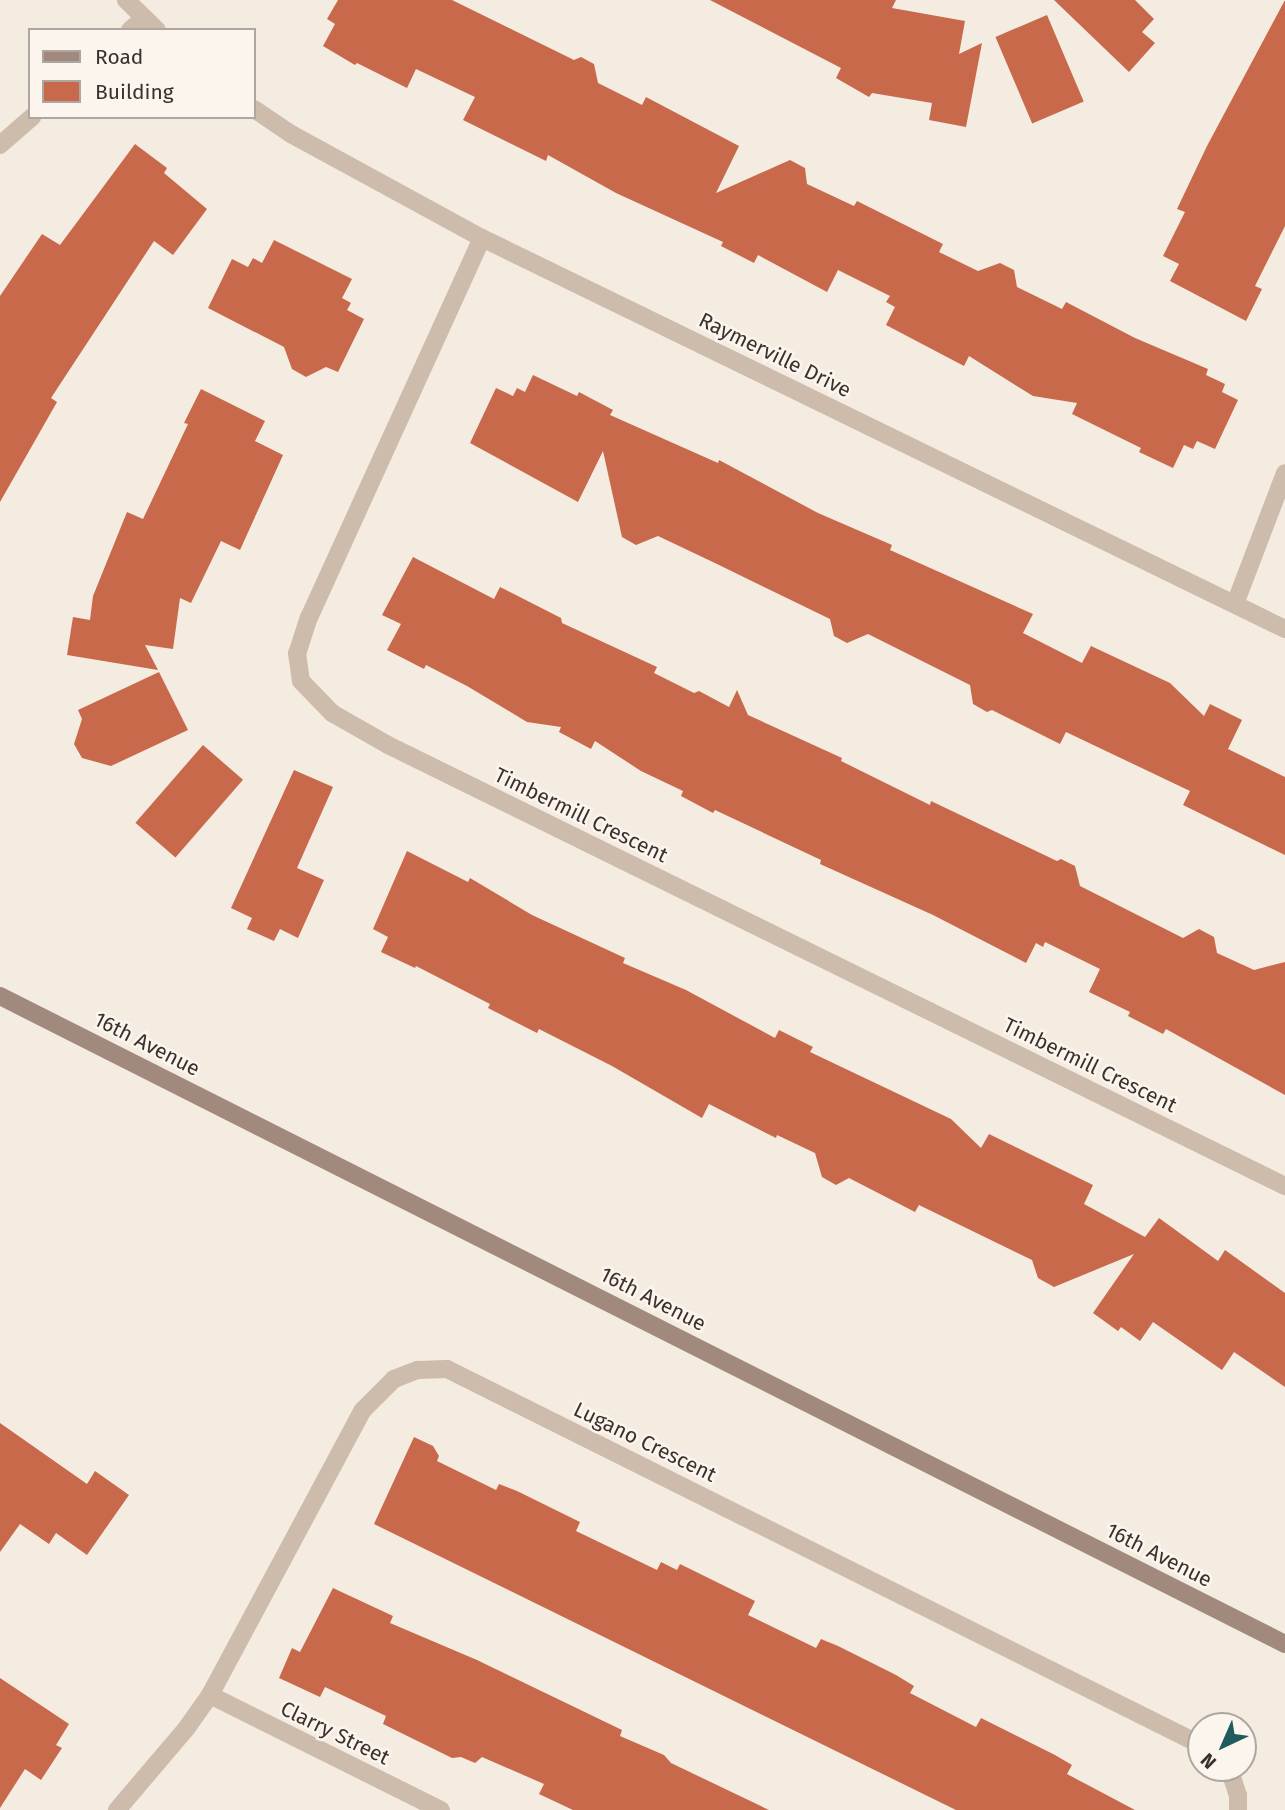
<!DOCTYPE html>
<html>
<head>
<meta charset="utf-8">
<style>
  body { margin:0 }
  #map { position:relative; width:1285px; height:1810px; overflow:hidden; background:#f4ebe1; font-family:"Fira Sans",sans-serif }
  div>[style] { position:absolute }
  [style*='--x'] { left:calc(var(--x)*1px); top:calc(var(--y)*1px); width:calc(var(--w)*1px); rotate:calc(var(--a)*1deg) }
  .building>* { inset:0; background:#c8694b; transform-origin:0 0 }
  .minor>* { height:18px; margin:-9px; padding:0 9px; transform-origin:9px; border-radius:9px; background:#cdbbac }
  .tertiary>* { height:18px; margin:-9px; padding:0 9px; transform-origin:9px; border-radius:9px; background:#cdbbac }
  .secondary>* { height:18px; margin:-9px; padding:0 9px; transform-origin:9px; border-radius:9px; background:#a18a7d }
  span { translate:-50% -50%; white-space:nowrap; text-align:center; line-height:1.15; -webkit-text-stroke:5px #fbf5ee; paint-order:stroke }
  .street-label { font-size:21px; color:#3b302b }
  .legend { position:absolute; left:28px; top:28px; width:228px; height:91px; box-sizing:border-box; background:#fbf5ee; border:2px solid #aea6a0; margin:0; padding:9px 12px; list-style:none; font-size:21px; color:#3b302b }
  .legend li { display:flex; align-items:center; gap:14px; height:35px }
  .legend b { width:35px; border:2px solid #aea6a0 }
  .north { position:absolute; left:1187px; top:1712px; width:70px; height:70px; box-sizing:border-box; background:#fbf5ee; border:2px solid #aea6a0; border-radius:50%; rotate:224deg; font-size:19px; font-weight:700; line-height:28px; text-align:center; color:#3b302b }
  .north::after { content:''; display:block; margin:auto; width:24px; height:32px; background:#1f5a5e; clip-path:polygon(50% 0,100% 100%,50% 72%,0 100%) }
</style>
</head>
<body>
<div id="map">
  <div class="building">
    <div style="clip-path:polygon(338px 0,452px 0,574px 60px,581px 57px,594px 64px,598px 83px,642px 105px,646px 97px,739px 146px,716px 193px,790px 160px,805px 168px,807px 184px,854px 206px,857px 201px,943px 244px,939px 252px,978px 271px,1000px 263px,1014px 270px,1017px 287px,1062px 309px,1066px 302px,1135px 338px,1208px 369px,1206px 375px,1225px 384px,1222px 392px,1238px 400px,1215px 449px,1197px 441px,1193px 449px,1184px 445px,1173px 468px,1139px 452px,1141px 448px,1072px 414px,1077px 403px,1033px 396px,969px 356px,964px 366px,886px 325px,895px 307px,886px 302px,890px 296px,838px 270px,827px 292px,758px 255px,754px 263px,721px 246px,723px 242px,616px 193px,548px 155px,546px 161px,463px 120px,475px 97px,416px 69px,407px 88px,357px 63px,355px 65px,323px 46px,335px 24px,327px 19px)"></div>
    <div style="clip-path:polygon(710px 0,896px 0,892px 8px,965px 21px,959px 54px,982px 43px,966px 127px,929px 120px,932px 103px,872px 93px,869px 97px,836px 78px,841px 68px)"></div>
    <div style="clip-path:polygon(1054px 0,1135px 0,1154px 19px,1142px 32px,1155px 43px,1129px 72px)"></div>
    <div style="clip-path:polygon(1285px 0,1285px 226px,1255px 286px,1262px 289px,1246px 321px,1170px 281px,1179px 264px,1163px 256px,1185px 212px,1177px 209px,1207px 146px)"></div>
    <div style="left:1047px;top:15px;width:94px;height:56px;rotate:67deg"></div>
    <div style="clip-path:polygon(135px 144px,167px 168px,164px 173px,207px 209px,173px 255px,154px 241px,51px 398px,57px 402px,0 502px,0 296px,42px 234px,60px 245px)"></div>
    <div style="clip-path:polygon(274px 240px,352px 279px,342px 298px,351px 303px,347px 310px,364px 319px,338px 372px,326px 367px,306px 377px,292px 369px,284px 347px,208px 308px,232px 259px,248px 267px,253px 258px,262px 263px)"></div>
    <div style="clip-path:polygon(533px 375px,577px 396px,579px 392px,613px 410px,610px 415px,718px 463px,719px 460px,818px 513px,892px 545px,890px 550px,1033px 614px,1023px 633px,1082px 663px,1091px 646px,1170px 683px,1204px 716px,1210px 704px,1242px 720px,1228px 749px,1285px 777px,1285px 855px,1183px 805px,1190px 791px,1066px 732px,1060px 744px,992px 710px,987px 712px,973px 704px,970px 685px,868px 634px,847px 643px,834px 636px,830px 619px,717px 564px,658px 536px,636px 545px,622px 537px,603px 451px,578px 502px,470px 443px,496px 388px,513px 396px,517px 388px,525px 392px)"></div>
    <div style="clip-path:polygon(201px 389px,265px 421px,255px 441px,283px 455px,240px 550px,221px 541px,191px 603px,180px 598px,173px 649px,145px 645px,158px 670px,67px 655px,73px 617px,90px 620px,93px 596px,127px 512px,143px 519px,188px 424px,184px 423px)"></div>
    <div style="clip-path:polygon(413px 557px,494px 599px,500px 587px,561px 618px,562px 623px,657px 667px,654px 673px,694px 693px,699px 691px,729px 707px,737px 690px,748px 715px,842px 758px,841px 761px,930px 805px,931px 801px,1057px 861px,1061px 859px,1075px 866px,1080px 886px,1183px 938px,1199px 929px,1214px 937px,1217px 953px,1254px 970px,1285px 962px,1285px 1095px,1166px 1029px,1163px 1034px,1128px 1016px,1130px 1012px,1089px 992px,1100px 969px,1045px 942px,1043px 947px,1036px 943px,1026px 963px,933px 915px,820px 864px,821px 860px,715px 810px,713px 813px,681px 796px,683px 791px,641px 771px,595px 741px,591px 749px,559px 732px,561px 727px,527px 722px,467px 686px,426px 665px,424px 669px,387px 650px,401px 624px,382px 615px)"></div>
    <div style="clip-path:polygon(159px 672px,188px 730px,111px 766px,82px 758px,74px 744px,82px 719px,78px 710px)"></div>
    <div style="left:203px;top:745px;width:53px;height:103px;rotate:41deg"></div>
    <div style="clip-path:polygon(294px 770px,333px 787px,297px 868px,324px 880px,298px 938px,280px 929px,274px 941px,247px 929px,252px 918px,231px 908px)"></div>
    <div style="clip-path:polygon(407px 851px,468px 882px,470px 878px,532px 915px,625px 958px,623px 963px,686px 990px,775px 1038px,779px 1030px,813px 1047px,810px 1052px,951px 1119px,981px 1148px,989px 1134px,1093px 1185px,1084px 1204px,1145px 1237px,1159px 1218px,1218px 1261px,1225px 1250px,1285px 1293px,1285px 1387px,1234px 1352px,1222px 1370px,1153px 1322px,1140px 1341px,1121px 1327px,1118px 1331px,1093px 1313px,1134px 1254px,1054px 1287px,1038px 1278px,1032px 1260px,919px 1205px,915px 1212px,849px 1178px,836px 1185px,822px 1177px,815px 1153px,777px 1135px,776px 1138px,709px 1104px,702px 1118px,612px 1066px,539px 1029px,537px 1033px,488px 1008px,490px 1004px,416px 966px,415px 968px,381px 952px,388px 937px,373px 929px)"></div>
    <div style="clip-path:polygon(0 1423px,87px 1484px,95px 1471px,129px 1495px,87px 1555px,56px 1533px,49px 1544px,20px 1524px,0 1552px)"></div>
    <div style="clip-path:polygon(414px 1437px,433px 1446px,439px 1456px,437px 1461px,496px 1490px,499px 1484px,517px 1491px,580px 1522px,576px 1531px,657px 1570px,661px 1562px,677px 1570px,680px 1564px,755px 1601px,748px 1615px,816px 1648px,821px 1639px,838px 1646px,896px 1675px,914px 1686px,910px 1693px,976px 1727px,981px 1718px,1055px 1755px,1072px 1765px,1067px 1774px,1135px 1810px,956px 1810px,374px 1524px)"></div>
    <div style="clip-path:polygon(333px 1588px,393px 1616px,390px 1623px,477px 1660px,622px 1730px,620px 1736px,664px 1755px,671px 1763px,769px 1810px,573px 1810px,539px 1794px,544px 1784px,482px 1757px,475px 1763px,461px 1757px,452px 1758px,383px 1724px,386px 1716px,325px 1687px,320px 1697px,279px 1678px,292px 1648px,300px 1652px)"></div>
    <div style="clip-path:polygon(0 1678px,69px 1724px,56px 1745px,62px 1748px,41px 1780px,25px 1769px,0 1808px)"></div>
  </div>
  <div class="minor">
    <div style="--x:130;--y:30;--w:18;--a:-41"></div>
    <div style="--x:0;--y:145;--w:43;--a:-41.2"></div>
    <div style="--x:482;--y:238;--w:417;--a:114.5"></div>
    <div style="--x:309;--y:617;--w:38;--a:108"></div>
    <div style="--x:297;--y:653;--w:28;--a:82"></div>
    <div style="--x:301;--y:681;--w:45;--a:45.9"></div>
    <div style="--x:332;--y:713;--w:64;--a:29.7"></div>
    <div style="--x:388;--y:745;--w:1000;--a:26.18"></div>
    <div style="--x:1235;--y:604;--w:140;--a:-69.1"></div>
    <div style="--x:210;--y:1695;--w:258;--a:26.5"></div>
    <div style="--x:1229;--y:1768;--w:28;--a:72"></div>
    <div style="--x:1238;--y:1795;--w:15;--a:90"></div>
    <div style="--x:117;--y:1810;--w:106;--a:-49.6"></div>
    <div style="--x:186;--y:1729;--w:42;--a:-54.8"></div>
    <div style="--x:210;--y:1695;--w:323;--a:-61.8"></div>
    <div style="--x:363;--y:1410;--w:44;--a:-45"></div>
    <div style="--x:394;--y:1379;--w:26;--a:-21"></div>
    <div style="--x:418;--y:1370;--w:29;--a:-2"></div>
    <div style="--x:447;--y:1369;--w:843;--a:26.5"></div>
  </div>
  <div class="tertiary">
    <div style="--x:126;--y:0;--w:43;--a:44.1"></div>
    <div style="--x:254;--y:109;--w:45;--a:34"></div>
    <div style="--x:291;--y:134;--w:217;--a:28.6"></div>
    <div style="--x:482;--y:238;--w:893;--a:25.96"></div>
  </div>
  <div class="secondary">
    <div style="--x:0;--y:996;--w:1439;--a:26.76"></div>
  </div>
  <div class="street-label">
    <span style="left:775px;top:355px;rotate:26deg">Raymerville Drive</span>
    <span style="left:581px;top:815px;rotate:26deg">Timbermill Crescent</span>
    <span style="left:147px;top:1044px;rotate:27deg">16th Avenue</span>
    <span style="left:1090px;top:1065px;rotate:26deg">Timbermill Crescent</span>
    <span style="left:653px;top:1299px;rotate:27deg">16th Avenue</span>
    <span style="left:645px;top:1442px;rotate:26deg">Lugano Crescent</span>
    <span style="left:1159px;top:1555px;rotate:27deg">16th Avenue</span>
    <span style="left:335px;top:1733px;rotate:26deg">Clarry Street</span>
  </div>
  <ul class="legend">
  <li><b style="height:9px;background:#a18a7d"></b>Road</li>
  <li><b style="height:19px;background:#c8694b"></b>Building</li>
  </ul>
  <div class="north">N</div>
</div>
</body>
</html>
